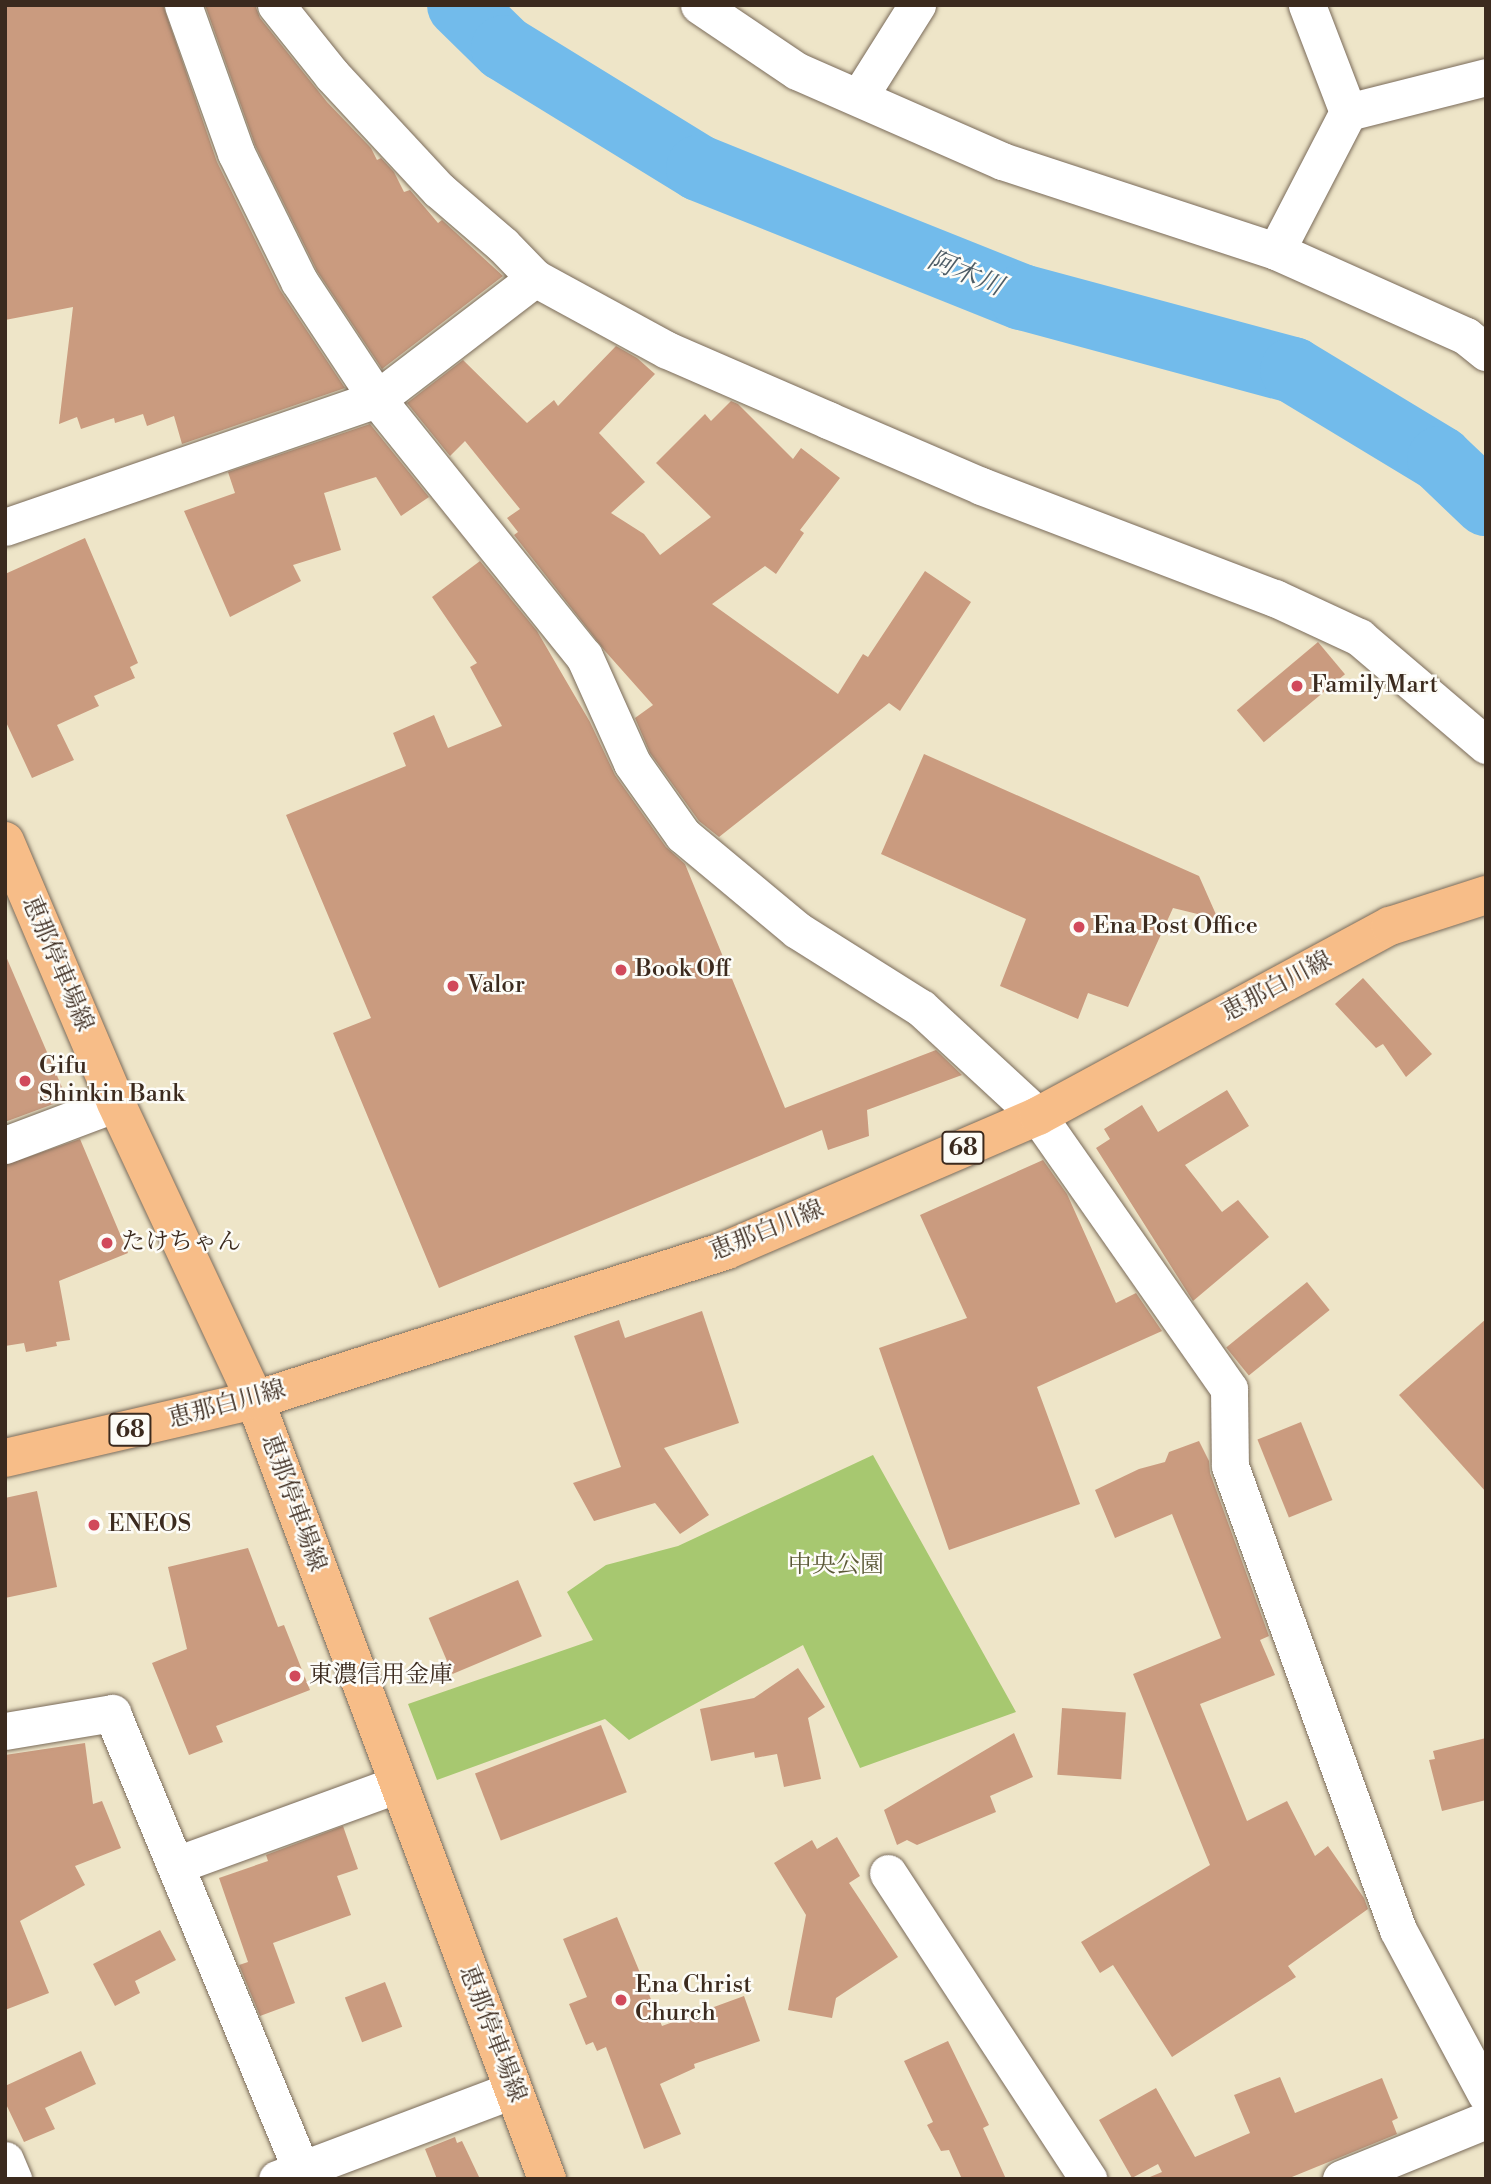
<!DOCTYPE html>
<html>
<head>
<meta charset="utf-8">
<style>
  body { margin:0 }
  #map { position:relative; width:1491px; height:2184px; overflow:hidden; background:#eee5c8; font-family:"Libre Bodoni","Noto Serif JP",serif }
  div>[style] { position:absolute }
  [style*='--x'] { left:calc(var(--x)*1px); top:calc(var(--y)*1px); width:calc(var(--w)*1px); rotate:calc(var(--a)*1deg) }
  .green>* { inset:0; background:#a7c870 }
  .river>* { height:66px; margin:-33px; padding:0 33px; transform-origin:33px; border-radius:33px; background:#72bbeb }
  .building>* { inset:0; background:#ca9b7f; transform-origin:0 0 }
  .roads { filter:drop-shadow(0 0 2px #7a6b5a) drop-shadow(0 0 2px #7a6b5a) }
  .minor>* { height:37px; margin:-18.5px; padding:0 18.5px; transform-origin:18.5px; border-radius:18.5px; background:#fff }
  .major>* { height:38px; margin:-19px; padding:0 19px; transform-origin:19px; border-radius:19px; background:#f7bd88 }
  .dots>* { width:19px; height:19px; translate:-50% -50%; box-sizing:border-box; border:4px solid #fdfcf7; border-radius:50% }
  span { translate:-50% -50%; white-space:nowrap; text-align:center; line-height:1.15; -webkit-text-stroke:5px #fdfcf7; paint-order:stroke }
  .shield-label span { padding:2px 5px; background:#fdfcf7; border:2px solid; border-radius:5px; -webkit-text-stroke-width:0 }
  .shield-label { font-size:23px; color:#3b2a1e; font-weight:700 }
  .poi-label { font-size:24px; color:#3b2a1e }
  .left { translate:0 -50%; text-align:left }
  .street-label { font-size:24px; color:#3b2a1e }
  .park-label { font-size:24px; color:#5b5937 }
  .water-label { font-size:26px; color:#4e5d66; font-style:italic }
  .frame { position:absolute; inset:0; border:7px solid #3b2a1e; pointer-events:none }
</style>
</head>
<body>
<div id="map">
  <div class="green">
    <div style="clip-path:polygon(873px 1455px,1016px 1712px,860px 1768px,803px 1645px,629px 1740px,605px 1719px,437px 1780px,408px 1704px,593px 1640px,567px 1592px,606px 1565px,678px 1546px)"></div>
  </div>
  <div class="river">
    <div style="--x:460;--y:5;--w:62;--a:44.3"></div>
    <div style="--x:504;--y:48;--w:229;--a:31.6"></div>
    <div style="--x:699;--y:168;--w:348;--a:21.8"></div>
    <div style="--x:1022;--y:297;--w:281;--a:15.1"></div>
    <div style="--x:1293;--y:370;--w:172;--a:31.2"></div>
    <div style="--x:1440;--y:459;--w:64;--a:43.7"></div>
  </div>
  <div class="building">
    <div style="clip-path:polygon(5px 5px,163px 5px,217px 162px,280px 290px,345px 388px,182px 444px,174px 416px,147px 426px,143px 414px,115px 423px,114px 418px,81px 429px,77px 417px,59px 424px,73px 307px,5px 320px)"></div>
    <div style="clip-path:polygon(205px 5px,255px 5px,260px 18px,327px 102px,371px 148px,377px 160px,381px 158px,394px 172px,404px 192px,410px 190px,438px 223px,442px 220px,503px 276px,382px 369px,317px 271px,255px 145px)"></div>
    <div style="clip-path:polygon(616px 346px,637px 358px,655px 374px,599px 433px,645px 482px,611px 513px,644px 534px,660px 555px,711px 517px,656px 463px,705px 414px,711px 421px,731px 401px,738px 404px,793px 459px,801px 448px,840px 478px,800px 530px,804px 533px,776px 574px,765px 566px,712px 604px,838px 694px,863px 654px,868px 657px,925px 571px,971px 602px,900px 711px,889px 703px,719px 837px,699px 821px,650px 753px,635px 718px,653px 705px,605px 651px,514px 535px,518px 532px,507px 518px,520px 509px,465px 441px,450px 456px,407px 403px,463px 360px,527px 423px,554px 400px,558px 406px)"></div>
    <div style="clip-path:polygon(370px 424px,429px 497px,401px 516px,376px 477px,324px 493px,341px 550px,293px 565px,301px 581px,230px 617px,184px 511px,235px 493px,228px 472px)"></div>
    <div style="clip-path:polygon(85px 538px,138px 663px,130px 667px,135px 678px,94px 696px,99px 706px,57px 725px,74px 760px,32px 778px,5px 720px,5px 574px)"></div>
    <div style="clip-path:polygon(480px 561px,537px 631px,590px 722px,615px 775px,666px 847px,685px 864px,785px 1108px,936px 1050px,962px 1075px,867px 1110px,869px 1136px,828px 1150px,822px 1130px,439px 1288px,333px 1033px,371px 1018px,286px 815px,406px 766px,393px 733px,434px 715px,448px 748px,502px 726px,470px 667px,477px 663px,432px 597px)"></div>
    <div style="left:1318px;top:642px;width:42px;height:106px;rotate:50deg"></div>
    <div style="clip-path:polygon(924px 754px,1199px 876px,1218px 919px,1173px 908px,1128px 1007px,1088px 993px,1078px 1019px,1000px 986px,1026px 919px,881px 854px)"></div>
    <div style="clip-path:polygon(5px 954px,67px 1099px,5px 1122px)"></div>
    <div style="clip-path:polygon(1363px 978px,1432px 1054px,1406px 1077px,1383px 1044px,1376px 1048px,1335px 1004px)"></div>
    <div style="clip-path:polygon(1227px 1090px,1249px 1126px,1185px 1165px,1222px 1212px,1238px 1200px,1269px 1237px,1193px 1301px,1096px 1148px,1110px 1139px,1104px 1129px,1142px 1105px,1158px 1132px)"></div>
    <div style="clip-path:polygon(80px 1139px,128px 1253px,59px 1281px,70px 1340px,56px 1342px,57px 1346px,26px 1352px,24px 1343px,5px 1346px,5px 1165px)"></div>
    <div style="clip-path:polygon(1043px 1160px,1067px 1194px,1116px 1303px,1136px 1293px,1162px 1331px,1037px 1387px,1080px 1504px,949px 1550px,879px 1348px,967px 1318px,920px 1215px)"></div>
    <div style="left:1307px;top:1282px;width:36px;height:104px;rotate:51deg"></div>
    <div style="clip-path:polygon(702px 1311px,739px 1423px,664px 1448px,709px 1515px,680px 1534px,655px 1503px,594px 1521px,573px 1483px,621px 1467px,574px 1336px,619px 1320px,625px 1338px)"></div>
    <div style="clip-path:polygon(1486px 1319px,1486px 1492px,1399px 1395px)"></div>
    <div style="left:1301px;top:1422px;width:84px;height:47px;rotate:68deg"></div>
    <div style="clip-path:polygon(1199px 1441px,1209px 1461px,1210px 1473px,1269px 1636px,1260px 1640px,1275px 1675px,1200px 1704px,1247px 1821px,1287px 1801px,1315px 1856px,1328px 1846px,1364px 1898px,1368px 1909px,1288px 1966px,1296px 1977px,1172px 2057px,1113px 1965px,1100px 1973px,1081px 1942px,1210px 1865px,1133px 1674px,1221px 1638px,1172px 1514px,1115px 1538px,1095px 1490px,1139px 1469px,1165px 1462px,1169px 1452px)"></div>
    <div style="clip-path:polygon(37px 1491px,57px 1587px,5px 1598px,5px 1498px)"></div>
    <div style="clip-path:polygon(248px 1548px,278px 1627px,284px 1625px,310px 1690px,216px 1726px,223px 1742px,189px 1755px,152px 1663px,187px 1649px,168px 1567px)"></div>
    <div style="left:518px;top:1580px;width:61px;height:97px;rotate:67deg"></div>
    <div style="clip-path:polygon(798px 1668px,825px 1707px,808px 1718px,821px 1779px,784px 1787px,777px 1754px,755px 1758px,754px 1752px,711px 1761px,700px 1709px,754px 1698px)"></div>
    <div style="left:1062px;top:1708px;width:64px;height:67px;rotate:4deg"></div>
    <div style="left:601px;top:1725px;width:72px;height:135px;rotate:69deg"></div>
    <div style="clip-path:polygon(1014px 1733px,1033px 1777px,990px 1796px,996px 1812px,917px 1845px,907px 1840px,897px 1845px,884px 1810px)"></div>
    <div style="clip-path:polygon(1486px 1738px,1486px 1800px,1442px 1811px,1429px 1760px,1435px 1759px,1433px 1751px)"></div>
    <div style="clip-path:polygon(85px 1743px,93px 1804px,102px 1801px,121px 1848px,75px 1866px,85px 1885px,20px 1921px,49px 1993px,5px 2010px,5px 1755px)"></div>
    <div style="clip-path:polygon(343px 1826px,358px 1869px,337px 1876px,351px 1915px,273px 1943px,295px 2003px,260px 2016px,239px 1965px,248px 1962px,219px 1878px,268px 1861px,266px 1855px)"></div>
    <div style="clip-path:polygon(837px 1837px,860px 1876px,849px 1883px,898px 1957px,836px 1998px,832px 2018px,788px 2010px,806px 1915px,774px 1863px,812px 1840px,817px 1849px)"></div>
    <div style="clip-path:polygon(617px 1917px,662px 2026px,744px 1996px,760px 2041px,694px 2064px,695px 2068px,660px 2084px,681px 2134px,644px 2149px,606px 2047px,597px 2051px,593px 2042px,586px 2045px,569px 2004px,587px 1997px,563px 1939px)"></div>
    <div style="clip-path:polygon(160px 1930px,176px 1960px,135px 1981px,140px 1993px,115px 2006px,93px 1964px)"></div>
    <div style="left:385px;top:1982px;width:48px;height:43px;rotate:69deg"></div>
    <div style="clip-path:polygon(948px 2041px,989px 2125px,983px 2128px,1006px 2179px,962px 2179px,949px 2150px,941px 2151px,927px 2125px,933px 2122px,904px 2061px)"></div>
    <div style="clip-path:polygon(81px 2051px,96px 2084px,45px 2108px,55px 2129px,24px 2142px,5px 2102px,5px 2086px)"></div>
    <div style="clip-path:polygon(1280px 2077px,1295px 2113px,1382px 2078px,1398px 2118px,1392px 2121px,1397px 2134px,1287px 2179px,1145px 2179px,1162px 2172px,1158px 2164px,1132px 2178px,1099px 2120px,1156px 2088px,1195px 2157px,1250px 2133px,1234px 2095px)"></div>
    <div style="clip-path:polygon(455px 2137px,457px 2143px,462px 2141px,480px 2179px,437px 2179px,425px 2149px)"></div>
  </div>
  <div class="roads">
    <div class="minor">
      <div style="--x:183;--y:5;--w:157;--a:70.3"></div>
      <div style="--x:236;--y:153;--w:143;--a:63.8"></div>
      <div style="--x:299;--y:281;--w:141;--a:56.5"></div>
      <div style="--x:377;--y:399;--w:330;--a:51.2"></div>
      <div style="--x:584;--y:656;--w:117;--a:65.8"></div>
      <div style="--x:632;--y:763;--w:88;--a:54.7"></div>
      <div style="--x:683;--y:835;--w:148;--a:39.8"></div>
      <div style="--x:797;--y:930;--w:146;--a:32.2"></div>
      <div style="--x:921;--y:1008;--w:159;--a:42.7"></div>
      <div style="--x:1038;--y:1116;--w:333;--a:55"></div>
      <div style="--x:1229;--y:1389;--w:77;--a:89.3"></div>
      <div style="--x:1230;--y:1466;--w:493;--a:70.1"></div>
      <div style="--x:1398;--y:1930;--w:186;--a:61.8"></div>
      <div style="--x:276;--y:5;--w:90;--a:51.3"></div>
      <div style="--x:332;--y:75;--w:157;--a:47.1"></div>
      <div style="--x:439;--y:190;--w:84;--a:40.7"></div>
      <div style="--x:503;--y:245;--w:46;--a:45.9"></div>
      <div style="--x:535;--y:278;--w:150;--a:28.6"></div>
      <div style="--x:667;--y:350;--w:176;--a:23.5"></div>
      <div style="--x:828;--y:420;--w:167;--a:23.3"></div>
      <div style="--x:981;--y:486;--w:315;--a:20.9"></div>
      <div style="--x:1275;--y:598;--w:93;--a:24.9"></div>
      <div style="--x:1359;--y:637;--w:167;--a:40.4"></div>
      <div style="--x:699;--y:5;--w:118;--a:34"></div>
      <div style="--x:797;--y:71;--w:224;--a:23.7"></div>
      <div style="--x:1002;--y:161;--w:288;--a:18.2"></div>
      <div style="--x:1276;--y:251;--w:208;--a:24.1"></div>
      <div style="--x:1466;--y:336;--w:26;--a:39"></div>
      <div style="--x:859;--y:97;--w:109;--a:-57.8"></div>
      <div style="--x:1348;--y:112;--w:142;--a:-14.2"></div>
      <div style="--x:1276;--y:251;--w:157;--a:-62.6"></div>
      <div style="--x:1348;--y:112;--w:115;--a:-111"></div>
      <div style="--x:5;--y:527;--w:393;--a:-19"></div>
      <div style="--x:377;--y:399;--w:199;--a:-37.4"></div>
      <div style="--x:5;--y:1145;--w:119;--a:-20.7"></div>
      <div style="--x:5;--y:1731;--w:109;--a:-9.5"></div>
      <div style="--x:112;--y:1713;--w:495;--a:67.5"></div>
      <div style="--x:176;--y:1865;--w:236;--a:-20"></div>
      <div style="--x:888;--y:1873;--w:366;--a:56.8"></div>
      <div style="--x:5;--y:2160;--w:21;--a:67"></div>
      <div style="--x:277;--y:2179;--w:251;--a:-20.7"></div>
      <div style="--x:1341;--y:2179;--w:157;--a:-22.1"></div>
    </div>
    <div class="major">
      <div style="--x:5;--y:841;--w:285;--a:67"></div>
      <div style="--x:116;--y:1103;--w:328;--a:64.9"></div>
      <div style="--x:255;--y:1400;--w:832;--a:69.45"></div>
      <div style="--x:5;--y:1458;--w:257;--a:-13.1"></div>
      <div style="--x:255;--y:1400;--w:495;--a:-17.6"></div>
      <div style="--x:727;--y:1250;--w:339;--a:-23.3"></div>
      <div style="--x:1038;--y:1116;--w:400;--a:-28.4"></div>
      <div style="--x:1390;--y:926;--w:101;--a:-17.9"></div>
    </div>
  </div>
  <div class="dots">
    <div style="left:1297px;top:686px;background:#d1495b"></div>
    <div style="left:1079px;top:927px;background:#d1495b"></div>
    <div style="left:621px;top:970px;background:#d1495b"></div>
    <div style="left:453px;top:986px;background:#d1495b"></div>
    <div style="left:25px;top:1081px;background:#d1495b"></div>
    <div style="left:107px;top:1243px;background:#d1495b"></div>
    <div style="left:94px;top:1525px;background:#d1495b"></div>
    <div style="left:295px;top:1676px;background:#d1495b"></div>
    <div style="left:621px;top:2000px;background:#d1495b"></div>
  </div>
  <div class="shield-label">
    <span style="left:963px;top:1148px">68</span>
    <span style="left:130px;top:1430px">68</span>
  </div>
  <div class="poi-label">
    <span class="left" style="left:1311px;top:686px">FamilyMart</span>
    <span class="left" style="left:1093px;top:927px">Ena Post Office</span>
    <span class="left" style="left:635px;top:970px">Book Off</span>
    <span class="left" style="left:467px;top:986px">Valor</span>
    <span class="left" style="left:39px;top:1081px">Gifu<br>Shinkin Bank</span>
    <span class="left" style="left:121px;top:1243px">たけちゃん</span>
    <span class="left" style="left:108px;top:1525px">ENEOS</span>
    <span class="left" style="left:309px;top:1676px">東濃信用金庫</span>
    <span class="left" style="left:635px;top:2000px">Ena Christ<br>Church</span>
  </div>
  <div class="street-label">
    <span style="left:57px;top:964px;rotate:67deg">恵那停車場線</span>
    <span style="left:1277px;top:987px;rotate:-28deg">恵那白川線</span>
    <span style="left:767px;top:1231px;rotate:-22deg">恵那白川線</span>
    <span style="left:227px;top:1405px;rotate:-15deg">恵那白川線</span>
    <span style="left:293px;top:1503px;rotate:70deg">恵那停車場線</span>
    <span style="left:492px;top:2034px;rotate:69deg">恵那停車場線</span>
  </div>
  <div class="park-label">
    <span style="left:836px;top:1566px">中央公園</span>
  </div>
  <div class="water-label">
    <span style="left:965px;top:274px;rotate:22deg">阿木川</span>
  </div>
  <div class="frame"></div>
</div>
</body>
</html>
